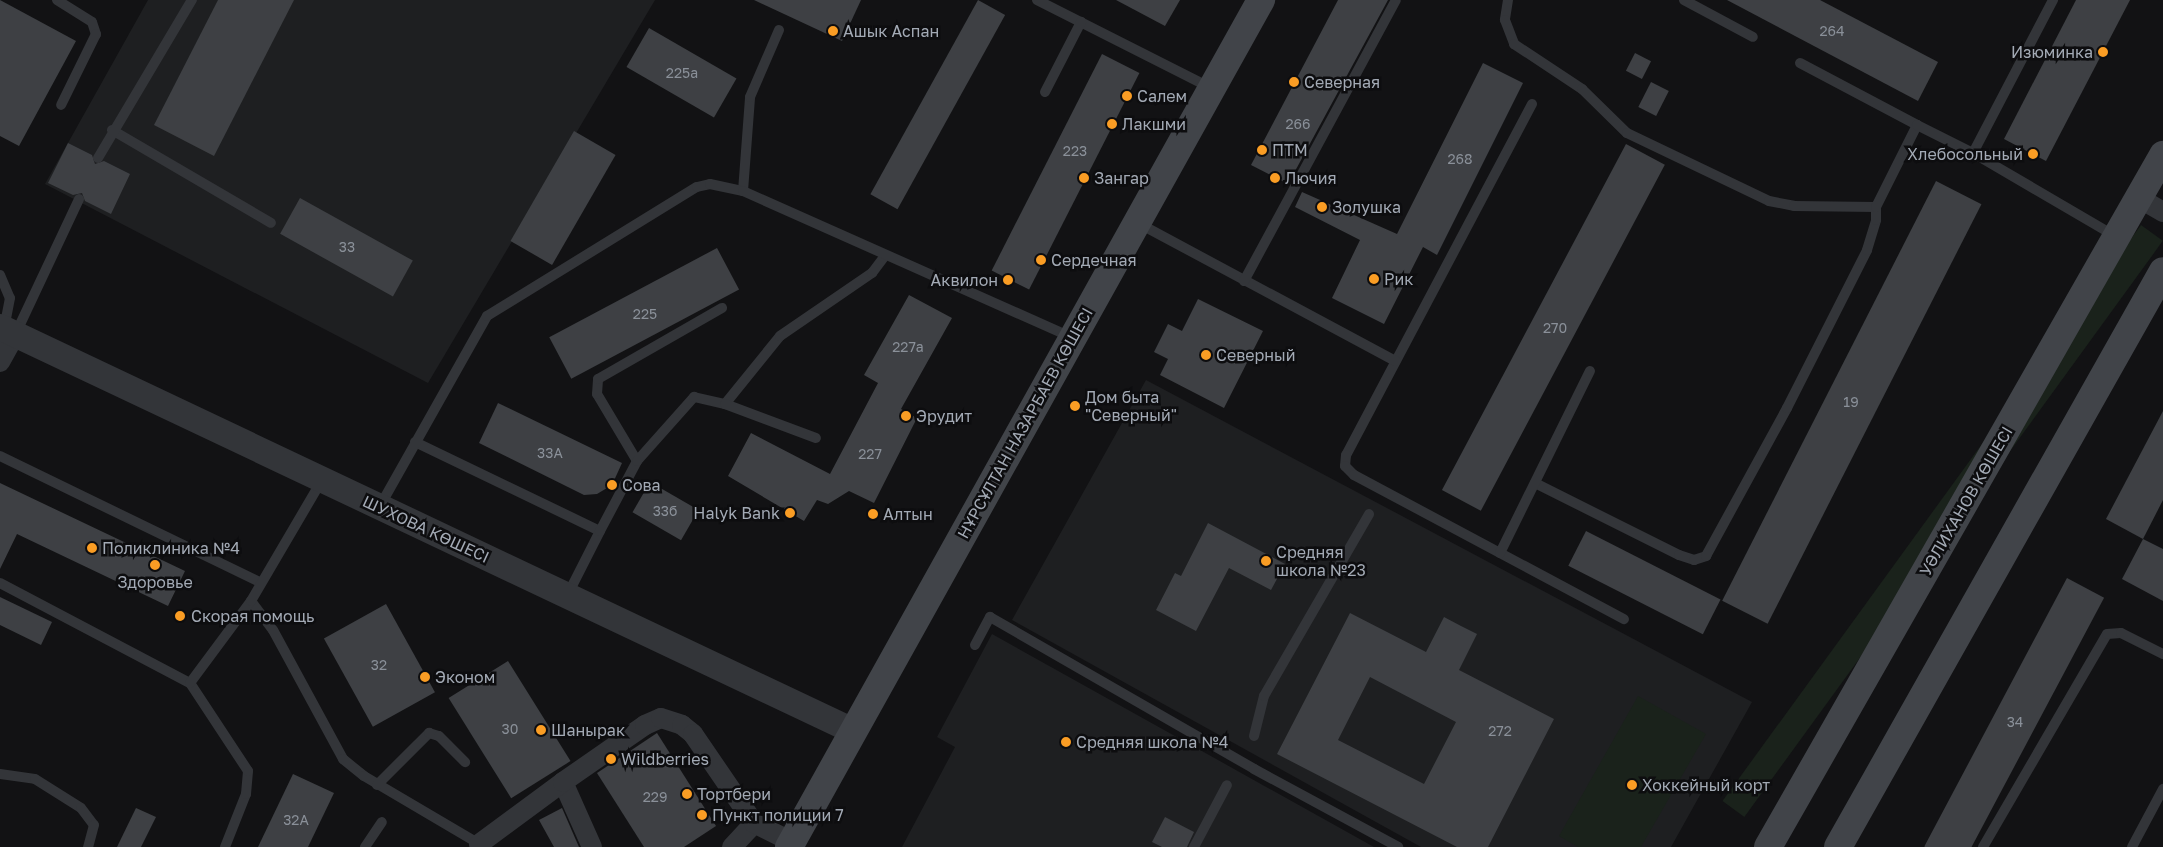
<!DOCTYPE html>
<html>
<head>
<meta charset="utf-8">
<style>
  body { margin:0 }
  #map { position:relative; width:2163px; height:847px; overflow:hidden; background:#121214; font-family:"Golos Text",sans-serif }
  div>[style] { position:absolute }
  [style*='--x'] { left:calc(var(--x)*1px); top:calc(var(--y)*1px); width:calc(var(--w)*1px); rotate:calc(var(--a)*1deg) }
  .built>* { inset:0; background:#1e1f21 }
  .green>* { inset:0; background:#1a221b; transform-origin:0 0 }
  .building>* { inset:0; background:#3e4044; transform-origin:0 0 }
  .service>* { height:10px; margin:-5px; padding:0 5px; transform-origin:5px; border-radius:5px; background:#333539 }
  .minor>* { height:20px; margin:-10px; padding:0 10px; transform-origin:10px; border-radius:10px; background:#333539 }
  .tertiary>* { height:26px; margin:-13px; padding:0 13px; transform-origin:13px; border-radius:13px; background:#333539 }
  .secondary>* { height:28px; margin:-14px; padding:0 14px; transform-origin:14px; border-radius:14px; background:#414449 }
  .dots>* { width:14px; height:14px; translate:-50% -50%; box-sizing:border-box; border:2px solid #0d0d0f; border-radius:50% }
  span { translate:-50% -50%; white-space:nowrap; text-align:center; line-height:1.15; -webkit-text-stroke:5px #0d0d0f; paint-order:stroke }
  .number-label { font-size:14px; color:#8a9099 }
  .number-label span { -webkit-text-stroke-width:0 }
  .poi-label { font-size:16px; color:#a3aab5 }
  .left { translate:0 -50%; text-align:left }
  .right { translate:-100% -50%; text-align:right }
  .street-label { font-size:16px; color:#a3aab5 }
</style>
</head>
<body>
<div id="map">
  <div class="built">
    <div style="clip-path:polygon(148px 0,655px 0,428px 383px,45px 184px)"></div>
    <div style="clip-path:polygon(1146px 380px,1752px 702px,1671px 847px,1421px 847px,1012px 620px)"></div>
    <div style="clip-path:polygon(992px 634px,1374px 847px,902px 847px,955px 747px,937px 737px)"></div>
  </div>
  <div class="green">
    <div style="left:2141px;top:225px;width:27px;height:712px;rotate:36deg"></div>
    <div style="clip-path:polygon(1638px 696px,1706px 734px,1641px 847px,1578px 847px,1559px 836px)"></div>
  </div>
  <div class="building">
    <div style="clip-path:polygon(0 0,76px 41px,19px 146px,0 136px)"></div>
    <div style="clip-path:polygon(218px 0,294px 0,214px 156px,154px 125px)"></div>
    <div style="clip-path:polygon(754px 0,861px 0,842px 41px)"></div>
    <div style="left:978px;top:0;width:31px;height:222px;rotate:29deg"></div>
    <div style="clip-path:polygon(1116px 0,1180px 0,1165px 26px)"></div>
    <div style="clip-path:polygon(1338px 0,1388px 0,1288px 184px,1251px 165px)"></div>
    <div style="clip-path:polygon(1727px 0,1820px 0,1938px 62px,1918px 101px)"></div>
    <div style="clip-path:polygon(2076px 0,2130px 0,2046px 161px,2004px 139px)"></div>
    <div style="left:649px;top:28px;width:101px;height:45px;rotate:30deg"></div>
    <div style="left:1635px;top:53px;width:18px;height:20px;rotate:27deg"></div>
    <div style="left:1102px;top:54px;width:42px;height:243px;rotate:27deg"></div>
    <div style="clip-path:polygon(1483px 63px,1523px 83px,1437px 255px,1423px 247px,1384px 324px,1332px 298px,1360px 240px,1295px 207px,1302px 192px,1397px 234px)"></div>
    <div style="left:1651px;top:82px;width:20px;height:28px;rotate:27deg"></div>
    <div style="left:574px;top:131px;width:48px;height:127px;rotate:30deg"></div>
    <div style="clip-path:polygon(68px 143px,92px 155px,95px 164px,104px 161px,130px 174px,111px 214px,85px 201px,82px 193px,73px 195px,48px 183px)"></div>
    <div style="left:1626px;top:144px;width:44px;height:392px;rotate:28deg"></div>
    <div style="left:1936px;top:181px;width:51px;height:471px;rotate:27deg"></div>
    <div style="left:300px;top:198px;width:129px;height:41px;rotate:29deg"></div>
    <div style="left:717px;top:248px;width:47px;height:190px;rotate:62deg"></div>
    <div style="clip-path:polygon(909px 295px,952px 318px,901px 409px,917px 418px,874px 503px,849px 491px,828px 504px,817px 500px,804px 521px,728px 476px,751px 433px,830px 474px,878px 383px,864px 375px)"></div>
    <div style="clip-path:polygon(1198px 299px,1263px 331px,1224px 408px,1160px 375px,1168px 359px,1154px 352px,1168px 324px,1182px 331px)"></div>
    <div style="clip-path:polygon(498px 403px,622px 463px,612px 485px,597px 494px,584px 495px,479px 443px)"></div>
    <div style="clip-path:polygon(2163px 411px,2163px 500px,2143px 539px,2106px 519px)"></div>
    <div style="left:650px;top:482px;width:56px;height:35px;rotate:30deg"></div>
    <div style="clip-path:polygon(0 483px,185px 571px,168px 606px,17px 534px,0 569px)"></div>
    <div style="clip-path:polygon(1208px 523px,1285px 564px,1271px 590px,1229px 568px,1196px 631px,1156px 610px,1175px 573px,1181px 576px)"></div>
    <div style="left:1586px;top:531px;width:151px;height:39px;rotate:27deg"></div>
    <div style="clip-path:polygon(2143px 539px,2163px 549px,2163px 601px,2122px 579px)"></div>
    <div style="left:2067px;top:578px;width:42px;height:304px;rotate:28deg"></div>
    <div style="clip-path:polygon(0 597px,52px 622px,41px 645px,0 625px)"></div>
    <div style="left:386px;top:604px;width:101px;height:71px;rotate:61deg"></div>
    <div style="clip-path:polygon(evenodd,1350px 613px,1426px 652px,1444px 617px,1461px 626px,1477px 634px,1459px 670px,1554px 719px,1488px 847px,1457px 847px,1277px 754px,1350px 613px,1370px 677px,1456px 722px,1424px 784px,1338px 740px,1370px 677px)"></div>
    <div style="left:508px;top:661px;width:118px;height:70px;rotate:58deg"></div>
    <div style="clip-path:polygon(657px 733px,716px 826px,684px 847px,644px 847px,597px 773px)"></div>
    <div style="clip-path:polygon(293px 774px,334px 793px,308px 847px,258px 847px)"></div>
    <div style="clip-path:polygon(136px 808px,156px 817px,141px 847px,117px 847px)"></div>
    <div style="clip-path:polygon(562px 808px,579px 847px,554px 847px,539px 820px)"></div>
    <div style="clip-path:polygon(1165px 817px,1194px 832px,1187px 847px,1162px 847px,1152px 842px)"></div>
  </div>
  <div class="service">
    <div style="--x:57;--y:0;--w:41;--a:32.2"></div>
    <div style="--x:92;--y:22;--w:13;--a:72"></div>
    <div style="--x:96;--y:34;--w:79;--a:116.2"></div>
    <div style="--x:1037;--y:0;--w:195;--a:26.8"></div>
    <div style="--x:1508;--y:0;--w:20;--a:99"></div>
    <div style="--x:1505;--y:20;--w:26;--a:69"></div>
    <div style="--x:1514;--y:44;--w:82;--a:33.5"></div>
    <div style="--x:1582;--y:89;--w:63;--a:44.4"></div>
    <div style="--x:1627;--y:133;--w:157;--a:25.6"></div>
    <div style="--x:1769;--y:201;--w:25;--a:11"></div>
    <div style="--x:1794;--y:206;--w:82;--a:0.7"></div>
    <div style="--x:1684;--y:0;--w:78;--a:28.2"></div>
    <div style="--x:1800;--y:63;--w:132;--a:27.9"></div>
    <div style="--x:1045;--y:92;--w:79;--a:-62.8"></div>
    <div style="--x:1532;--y:104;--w:397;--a:117.9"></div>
    <div style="--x:1346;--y:455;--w:11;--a:95"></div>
    <div style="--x:1345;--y:466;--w:13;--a:45"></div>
    <div style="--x:1354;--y:475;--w:306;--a:28.1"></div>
    <div style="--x:112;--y:130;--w:184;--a:30.3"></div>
    <div style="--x:1973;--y:153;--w:173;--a:-62.4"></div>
    <div style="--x:98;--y:158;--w:184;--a:-59.3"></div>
    <div style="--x:743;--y:191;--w:94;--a:-85.7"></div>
    <div style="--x:750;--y:97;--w:73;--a:-66.6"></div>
    <div style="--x:1138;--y:223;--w:292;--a:28.2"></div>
    <div style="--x:0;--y:275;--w:25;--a:67"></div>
    <div style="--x:10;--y:298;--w:31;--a:101"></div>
    <div style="--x:1244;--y:281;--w:319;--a:-61.6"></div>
    <div style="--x:16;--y:333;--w:148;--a:-64.8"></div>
    <div style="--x:725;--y:404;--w:87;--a:-51"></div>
    <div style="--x:780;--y:336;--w:112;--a:-34.4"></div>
    <div style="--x:872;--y:273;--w:21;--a:-53"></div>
    <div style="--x:415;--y:442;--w:205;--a:25.7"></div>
    <div style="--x:600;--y:531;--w:73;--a:116.9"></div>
    <div style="--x:0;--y:456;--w:289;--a:25.9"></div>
    <div style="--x:637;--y:461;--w:78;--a:-120.8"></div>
    <div style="--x:597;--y:394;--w:15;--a:-86"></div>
    <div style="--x:598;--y:379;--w:143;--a:-29.8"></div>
    <div style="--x:1535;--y:483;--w:161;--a:26.6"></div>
    <div style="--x:1679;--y:555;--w:16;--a:18"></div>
    <div style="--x:1694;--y:560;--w:13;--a:-18"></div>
    <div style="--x:1706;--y:556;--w:169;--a:-61.3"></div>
    <div style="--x:1787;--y:408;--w:177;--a:-63.1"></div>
    <div style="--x:1867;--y:250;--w:31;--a:-73"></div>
    <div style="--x:1876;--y:220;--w:13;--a:-90"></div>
    <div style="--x:1876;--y:207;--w:92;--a:-63.4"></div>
    <div style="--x:1917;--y:125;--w:63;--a:26.6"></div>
    <div style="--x:1973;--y:153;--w:164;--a:30.3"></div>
    <div style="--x:380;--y:506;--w:218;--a:-60.6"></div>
    <div style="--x:487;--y:316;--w:246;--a:-31.6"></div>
    <div style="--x:697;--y:187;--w:13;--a:-13"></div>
    <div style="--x:710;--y:184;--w:34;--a:12"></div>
    <div style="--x:743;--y:191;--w:359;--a:24"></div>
    <div style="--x:600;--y:531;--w:79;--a:-62.1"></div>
    <div style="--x:637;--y:461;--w:86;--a:-48.3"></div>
    <div style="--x:694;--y:397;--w:32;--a:13"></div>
    <div style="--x:725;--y:404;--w:97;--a:20.5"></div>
    <div style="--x:1500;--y:553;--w:203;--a:-63.7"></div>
    <div style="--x:0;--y:583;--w:215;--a:27.8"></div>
    <div style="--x:251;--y:601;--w:36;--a:53"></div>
    <div style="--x:273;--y:630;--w:147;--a:61.5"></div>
    <div style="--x:343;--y:759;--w:27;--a:39"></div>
    <div style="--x:364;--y:776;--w:136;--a:30.5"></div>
    <div style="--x:975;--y:645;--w:32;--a:-62"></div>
    <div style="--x:990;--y:617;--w:305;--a:29.9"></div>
    <div style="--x:1254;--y:769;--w:164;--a:28.4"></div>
    <div style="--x:1254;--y:736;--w:41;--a:-76"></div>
    <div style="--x:1264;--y:696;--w:210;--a:-60"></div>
    <div style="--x:0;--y:774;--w:35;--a:8"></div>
    <div style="--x:35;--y:779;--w:54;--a:32.2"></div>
    <div style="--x:81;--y:808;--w:21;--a:53"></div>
    <div style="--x:94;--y:825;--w:23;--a:105"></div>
    <div style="--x:377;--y:785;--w:74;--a:-45"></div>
    <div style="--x:429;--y:733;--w:10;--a:17"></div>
    <div style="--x:439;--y:736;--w:37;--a:45"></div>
    <div style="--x:225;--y:847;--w:57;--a:-68.4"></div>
    <div style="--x:246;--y:794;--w:23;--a:-85"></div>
    <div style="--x:248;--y:771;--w:105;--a:-123.4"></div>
    <div style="--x:190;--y:683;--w:102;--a:-53.4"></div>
    <div style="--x:251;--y:601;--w:140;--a:-59.6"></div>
    <div style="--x:365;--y:847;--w:30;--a:-56"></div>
    <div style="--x:1194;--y:847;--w:70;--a:-62"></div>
    <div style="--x:1983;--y:847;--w:246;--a:-59.8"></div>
    <div style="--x:2107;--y:634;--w:14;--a:-4"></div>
    <div style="--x:2121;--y:633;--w:47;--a:26.6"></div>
    <div style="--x:2132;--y:847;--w:66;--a:-61.9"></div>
  </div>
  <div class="minor">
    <div style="--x:2139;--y:198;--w:28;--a:30"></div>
    <div style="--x:0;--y:362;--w:31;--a:-61"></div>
    <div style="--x:563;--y:782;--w:71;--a:66"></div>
    <div style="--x:479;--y:844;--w:104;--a:-36.4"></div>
    <div style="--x:563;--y:782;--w:100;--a:-34.8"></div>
    <div style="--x:645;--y:725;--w:17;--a:-24"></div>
    <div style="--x:661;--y:718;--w:22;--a:18"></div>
    <div style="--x:682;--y:725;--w:14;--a:39"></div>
    <div style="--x:693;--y:734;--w:108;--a:55.6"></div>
    <div style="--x:732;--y:847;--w:33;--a:-47"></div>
    <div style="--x:754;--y:823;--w:42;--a:26.6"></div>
  </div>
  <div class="tertiary">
    <div style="--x:0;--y:327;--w:944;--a:25.34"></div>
  </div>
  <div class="secondary">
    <div style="--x:789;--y:847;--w:970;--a:-60.87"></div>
    <div style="--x:1768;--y:847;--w:797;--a:-60.28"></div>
    <div style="--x:1838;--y:847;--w:661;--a:-60.57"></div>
  </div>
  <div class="dots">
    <div style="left:833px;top:31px;background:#fa9d24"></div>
    <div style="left:2103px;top:52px;background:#fa9d24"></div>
    <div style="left:1294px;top:82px;background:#fa9d24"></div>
    <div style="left:1127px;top:96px;background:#fa9d24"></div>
    <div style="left:1112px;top:124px;background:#fa9d24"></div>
    <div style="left:1262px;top:150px;background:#fa9d24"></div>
    <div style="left:2033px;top:154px;background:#fa9d24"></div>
    <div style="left:1084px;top:178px;background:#fa9d24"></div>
    <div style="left:1275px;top:178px;background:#fa9d24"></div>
    <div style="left:1322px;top:207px;background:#fa9d24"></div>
    <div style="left:1041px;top:260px;background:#fa9d24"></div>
    <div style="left:1374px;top:279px;background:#fa9d24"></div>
    <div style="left:1008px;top:280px;background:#fa9d24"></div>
    <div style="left:1206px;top:355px;background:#fa9d24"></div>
    <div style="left:1075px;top:406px;background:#fa9d24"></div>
    <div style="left:906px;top:416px;background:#fa9d24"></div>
    <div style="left:612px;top:485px;background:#fa9d24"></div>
    <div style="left:790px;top:513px;background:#fa9d24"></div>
    <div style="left:873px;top:514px;background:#fa9d24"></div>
    <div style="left:92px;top:548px;background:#fa9d24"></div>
    <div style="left:1266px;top:561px;background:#fa9d24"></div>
    <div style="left:155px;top:565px;background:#fa9d24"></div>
    <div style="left:180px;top:616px;background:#fa9d24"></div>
    <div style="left:425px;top:677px;background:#fa9d24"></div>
    <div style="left:541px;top:730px;background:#fa9d24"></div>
    <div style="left:1066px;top:742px;background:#fa9d24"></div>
    <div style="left:611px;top:759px;background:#fa9d24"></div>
    <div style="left:1632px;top:785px;background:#fa9d24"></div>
    <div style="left:687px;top:794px;background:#fa9d24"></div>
    <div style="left:702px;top:815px;background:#fa9d24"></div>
  </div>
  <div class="number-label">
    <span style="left:1832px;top:31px">264</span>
    <span style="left:682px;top:73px">225а</span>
    <span style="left:1298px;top:124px">266</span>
    <span style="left:1075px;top:151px">223</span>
    <span style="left:1460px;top:159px">268</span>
    <span style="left:347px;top:247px">33</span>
    <span style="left:645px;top:314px">225</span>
    <span style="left:1555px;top:328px">270</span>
    <span style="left:908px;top:347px">227а</span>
    <span style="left:1851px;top:402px">19</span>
    <span style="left:550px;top:453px">33А</span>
    <span style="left:870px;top:454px">227</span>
    <span style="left:665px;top:511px">33б</span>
    <span style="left:379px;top:665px">32</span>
    <span style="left:2015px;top:722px">34</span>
    <span style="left:510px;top:729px">30</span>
    <span style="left:1500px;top:731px">272</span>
    <span style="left:655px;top:797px">229</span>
    <span style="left:296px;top:820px">32А</span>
  </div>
  <div class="poi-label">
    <span class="left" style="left:843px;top:31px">Ашык Аспан</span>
    <span class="right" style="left:2093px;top:52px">Изюминка</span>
    <span class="left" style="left:1304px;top:82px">Северная</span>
    <span class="left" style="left:1137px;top:96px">Салем</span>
    <span class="left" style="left:1122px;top:124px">Лакшми</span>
    <span class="left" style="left:1272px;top:150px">ПТМ</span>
    <span class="right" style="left:2023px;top:154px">Хлебосольный</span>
    <span class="left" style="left:1094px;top:178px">Зангар</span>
    <span class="left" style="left:1285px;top:178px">Лючия</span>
    <span class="left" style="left:1332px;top:207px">Золушка</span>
    <span class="left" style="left:1051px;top:260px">Сердечная</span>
    <span class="left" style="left:1384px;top:279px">Рик</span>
    <span class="right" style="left:998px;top:280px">Аквилон</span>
    <span class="left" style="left:1216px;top:355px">Северный</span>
    <span class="left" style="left:1085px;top:406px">Дом быта<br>"Северный"</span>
    <span class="left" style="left:916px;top:416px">Эрудит</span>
    <span class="left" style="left:622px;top:485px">Сова</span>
    <span class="right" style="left:780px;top:513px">Halyk Bank</span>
    <span class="left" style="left:883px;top:514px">Алтын</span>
    <span class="left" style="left:102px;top:548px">Поликлиника №4</span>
    <span class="left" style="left:1276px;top:561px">Средняя<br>школа №23</span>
    <span style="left:155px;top:582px">Здоровье</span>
    <span class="left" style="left:191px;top:616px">Скорая помощь</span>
    <span class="left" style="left:435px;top:677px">Эконом</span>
    <span class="left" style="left:551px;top:730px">Шанырак</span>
    <span class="left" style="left:1076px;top:742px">Средняя школа №4</span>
    <span class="left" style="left:621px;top:759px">Wildberries</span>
    <span class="left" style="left:1642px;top:785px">Хоккейный корт</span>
    <span class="left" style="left:697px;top:794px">Тортбери</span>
    <span class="left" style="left:712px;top:815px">Пункт полиции 7</span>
  </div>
  <div class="street-label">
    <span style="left:1025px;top:423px;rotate:-61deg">НҰРСҰЛТАН НАЗАРБАЕВ КӨШЕСІ</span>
    <span style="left:1966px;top:501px;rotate:-60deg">УӘЛИХАНОВ КӨШЕСІ</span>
    <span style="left:426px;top:529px;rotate:25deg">ШУХОВА КӨШЕСІ</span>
  </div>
</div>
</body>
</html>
